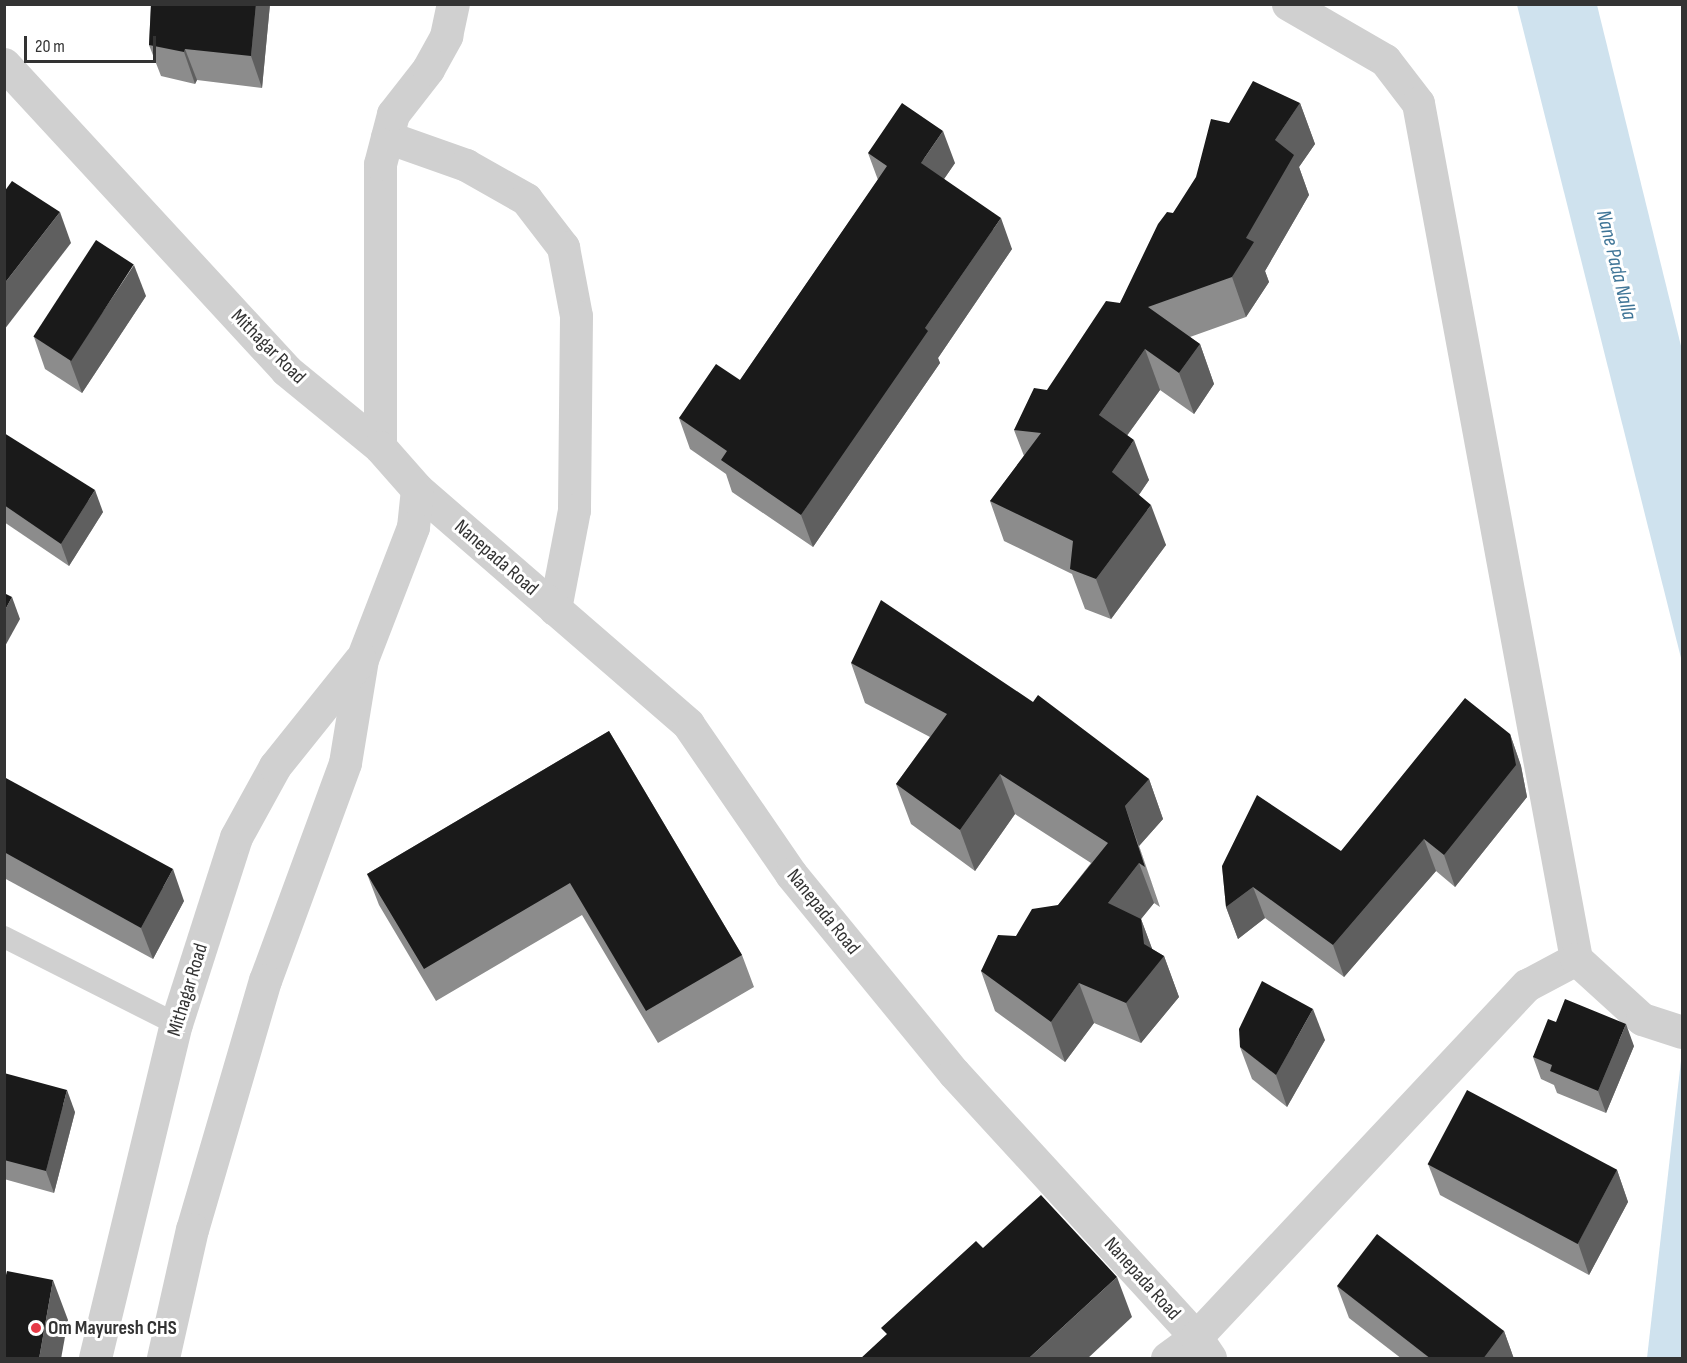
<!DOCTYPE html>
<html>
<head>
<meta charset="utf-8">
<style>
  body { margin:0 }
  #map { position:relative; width:1687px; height:1363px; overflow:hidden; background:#fff; font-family:"Sofia Sans Condensed",sans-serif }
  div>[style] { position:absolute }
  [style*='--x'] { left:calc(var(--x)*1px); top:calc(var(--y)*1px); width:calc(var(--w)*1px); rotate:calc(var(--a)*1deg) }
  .water>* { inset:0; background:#cfe2ee }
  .service>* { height:22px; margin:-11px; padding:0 11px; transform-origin:11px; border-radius:11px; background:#d0d0d0 }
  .minor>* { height:33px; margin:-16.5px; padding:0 16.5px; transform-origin:16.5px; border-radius:16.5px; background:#d0d0d0 }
  .tertiary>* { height:33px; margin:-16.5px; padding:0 16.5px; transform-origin:16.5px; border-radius:16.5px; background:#d0d0d0 }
  .wall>* { inset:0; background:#8c8c8c }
  .shaded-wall>* { inset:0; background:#5f5f5f }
  .building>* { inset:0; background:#1a1a1a; transform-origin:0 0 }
  .dots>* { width:16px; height:16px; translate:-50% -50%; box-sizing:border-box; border:3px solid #fff; border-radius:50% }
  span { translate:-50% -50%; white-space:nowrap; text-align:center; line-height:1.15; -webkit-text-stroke:6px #fff; paint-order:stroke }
  .street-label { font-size:20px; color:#333 }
  .poi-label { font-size:20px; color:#333; font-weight:700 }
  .left { translate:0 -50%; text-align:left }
  .water-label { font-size:21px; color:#3f7597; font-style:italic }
  .frame { position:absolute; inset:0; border:6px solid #333; pointer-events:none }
  .scale { position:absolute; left:24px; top:36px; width:132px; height:27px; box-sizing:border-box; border:3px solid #333; border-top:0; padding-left:8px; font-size:18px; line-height:21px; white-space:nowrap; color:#333; -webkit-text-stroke:4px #fff; paint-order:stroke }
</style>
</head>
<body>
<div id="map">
  <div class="water">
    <div style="clip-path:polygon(1517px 5px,1597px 5px,1682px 350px,1682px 662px)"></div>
    <div style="clip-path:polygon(1682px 1052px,1682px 1358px,1647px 1358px)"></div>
  </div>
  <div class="service">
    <div style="--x:4;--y:937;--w:193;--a:26.8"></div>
  </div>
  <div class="minor">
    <div style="--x:1288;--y:4;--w:112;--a:30"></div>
    <div style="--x:1385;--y:60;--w:54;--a:52.5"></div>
    <div style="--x:1418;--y:103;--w:870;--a:79.54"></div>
    <div style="--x:387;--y:137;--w:84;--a:19.5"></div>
    <div style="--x:466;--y:165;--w:69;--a:29.5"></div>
    <div style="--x:526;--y:199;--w:61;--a:52.4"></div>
    <div style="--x:563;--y:247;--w:70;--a:79.3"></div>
    <div style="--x:576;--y:316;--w:194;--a:90.6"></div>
    <div style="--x:574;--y:510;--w:101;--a:100.9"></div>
    <div style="--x:380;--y:447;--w:283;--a:-90"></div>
    <div style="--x:380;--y:164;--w:52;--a:-75.4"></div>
    <div style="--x:393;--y:114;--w:57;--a:-52.1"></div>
    <div style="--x:428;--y:69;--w:38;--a:-61"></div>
    <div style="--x:446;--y:36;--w:33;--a:-78"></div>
    <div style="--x:417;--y:489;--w:359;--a:40.9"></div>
    <div style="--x:688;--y:724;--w:182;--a:55.5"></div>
    <div style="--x:791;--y:874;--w:257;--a:50.7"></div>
    <div style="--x:954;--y:1073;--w:358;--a:47.5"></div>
    <div style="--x:1196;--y:1337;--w:25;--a:56"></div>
    <div style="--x:1167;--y:1358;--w:36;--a:-36"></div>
    <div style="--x:1196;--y:1337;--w:483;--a:-46.8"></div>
    <div style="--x:1527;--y:985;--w:55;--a:-28"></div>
    <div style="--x:1576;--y:959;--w:89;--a:42.3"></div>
    <div style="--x:1642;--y:1019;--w:42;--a:18"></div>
  </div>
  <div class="tertiary">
    <div style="--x:4;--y:64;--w:416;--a:47.3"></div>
    <div style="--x:286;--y:370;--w:122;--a:39.3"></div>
    <div style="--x:380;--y:447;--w:56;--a:48.6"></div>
    <div style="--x:417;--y:489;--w:38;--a:96"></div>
    <div style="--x:413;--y:527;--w:142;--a:111.1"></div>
    <div style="--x:362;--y:659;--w:105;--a:99.3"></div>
    <div style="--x:345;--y:763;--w:231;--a:110.2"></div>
    <div style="--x:265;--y:980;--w:259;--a:106.3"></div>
    <div style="--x:192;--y:1229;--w:132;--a:102.7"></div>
    <div style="--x:95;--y:1358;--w:344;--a:-76.4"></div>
    <div style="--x:176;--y:1024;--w:196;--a:-72.2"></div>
    <div style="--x:236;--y:837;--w:81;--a:-61.2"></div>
    <div style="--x:275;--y:766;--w:136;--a:-51.3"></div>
  </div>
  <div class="wall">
    <div style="clip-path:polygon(151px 4px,270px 4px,262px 88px,197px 80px,195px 84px,161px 76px,149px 45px)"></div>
    <div style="clip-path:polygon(1300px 103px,1315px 144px,1299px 167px,1309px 195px,1265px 271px,1269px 282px,1246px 317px,1190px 337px,1200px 344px,1214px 384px,1194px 414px,1160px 390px,1127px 435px,1149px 480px,1139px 495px,1166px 545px,1111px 619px,1085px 609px,1072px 574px,1004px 541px,990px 501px,1024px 456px,1014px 430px,1120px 303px,1173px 213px)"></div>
    <div style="clip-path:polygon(868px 153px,955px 163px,944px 179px,1012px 249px,938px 358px,940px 363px,813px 547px,732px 492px,726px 474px,690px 449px,679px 418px,740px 380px,878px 180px)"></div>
    <div style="clip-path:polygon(146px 296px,82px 393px,45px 369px,34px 337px)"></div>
    <div style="clip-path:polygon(4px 433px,103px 512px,69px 566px,4px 522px)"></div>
    <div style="clip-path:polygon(851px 663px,1033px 702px,1149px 779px,1163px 819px,1139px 846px,1160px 907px,1154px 903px,1141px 919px,1152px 949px,1164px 956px,1179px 997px,1141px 1043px,1094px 1023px,1065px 1062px,995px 1011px,981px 971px,1016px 936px,1058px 905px,1091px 863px,1015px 814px,975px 871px,911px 824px,896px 784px,930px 737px,865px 703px)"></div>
    <div style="clip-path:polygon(609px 731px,742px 955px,754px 987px,658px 1043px,582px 915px,436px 1001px,379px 905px,367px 874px)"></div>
    <div style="clip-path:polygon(1510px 734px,1521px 766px,1527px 797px,1455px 887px,1436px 871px,1344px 977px,1265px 918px,1238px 939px,1226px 907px,1222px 866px,1341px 851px)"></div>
    <div style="clip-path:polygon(4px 777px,184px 901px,153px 959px,4px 878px)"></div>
    <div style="clip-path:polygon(1556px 1022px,1634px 1046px,1606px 1113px,1557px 1093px,1554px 1085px,1541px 1079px,1533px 1057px)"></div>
    <div style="clip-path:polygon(1325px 1040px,1287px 1107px,1252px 1079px,1240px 1047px)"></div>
    <div style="clip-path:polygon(4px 1073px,75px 1112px,54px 1193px,4px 1179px)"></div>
    <div style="clip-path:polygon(1428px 1164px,1617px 1170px,1628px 1202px,1589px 1275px,1440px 1195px)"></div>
    <div style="clip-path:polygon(1337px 1286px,1504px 1331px,1514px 1359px,1402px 1359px,1349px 1318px)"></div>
  </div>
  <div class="shaded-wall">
    <div style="clip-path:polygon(256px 4px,270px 4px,262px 88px,251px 56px)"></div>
    <div style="clip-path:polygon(185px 49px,197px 80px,195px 84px,184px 52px)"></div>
    <div style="clip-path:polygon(1300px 103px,1315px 144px,1299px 167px,1309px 195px,1265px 271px,1269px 282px,1246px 317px,1232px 277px,1246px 238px,1275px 140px)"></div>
    <div style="clip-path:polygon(943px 131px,955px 163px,933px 195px,921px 163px)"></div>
    <div style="clip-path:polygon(60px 212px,71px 243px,4px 330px,4px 284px)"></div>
    <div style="clip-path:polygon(1001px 218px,1012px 249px,938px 358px,940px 363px,813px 547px,801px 515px,925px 328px)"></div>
    <div style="clip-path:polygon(134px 265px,146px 296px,82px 393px,70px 361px)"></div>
    <div style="clip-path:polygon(1200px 344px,1214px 384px,1194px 414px,1179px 373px)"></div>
    <div style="clip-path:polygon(1145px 349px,1160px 390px,1113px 455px,1099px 415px)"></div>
    <div style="clip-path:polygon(1134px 440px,1149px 480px,1127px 512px,1112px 472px)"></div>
    <div style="clip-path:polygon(95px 490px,103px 512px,69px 566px,61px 544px)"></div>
    <div style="clip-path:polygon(1151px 505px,1166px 545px,1111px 619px,1096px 579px)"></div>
    <div style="clip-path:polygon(12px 597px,20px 619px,4px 648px,4px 612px)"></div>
    <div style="clip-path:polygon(1510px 734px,1521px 766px,1527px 797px,1455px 887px,1444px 855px)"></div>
    <div style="clip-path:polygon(1000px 774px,1015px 814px,975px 871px,960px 830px)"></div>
    <div style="clip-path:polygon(1149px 779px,1163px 819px,1139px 846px,1160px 907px,1125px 806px)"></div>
    <div style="clip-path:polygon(1424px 839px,1436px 871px,1344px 977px,1333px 945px)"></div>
    <div style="clip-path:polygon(1139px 863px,1154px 903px,1141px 919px,1156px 959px,1164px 956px,1179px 997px,1141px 1043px,1126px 1003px,1108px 903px)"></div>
    <div style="clip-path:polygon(173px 869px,184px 901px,153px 959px,141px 928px)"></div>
    <div style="clip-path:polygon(1253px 887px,1265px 918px,1238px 939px,1226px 907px)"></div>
    <div style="clip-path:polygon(1079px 983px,1094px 1023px,1065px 1062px,1051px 1022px)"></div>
    <div style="clip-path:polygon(1313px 1009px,1325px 1040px,1287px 1107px,1276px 1075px)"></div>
    <div style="clip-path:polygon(1626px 1024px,1634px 1046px,1606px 1113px,1598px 1091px)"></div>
    <div style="clip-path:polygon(67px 1090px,75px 1112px,54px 1193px,46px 1171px)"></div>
    <div style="clip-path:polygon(1617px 1170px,1628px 1202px,1589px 1275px,1578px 1243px)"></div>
    <div style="clip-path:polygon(1117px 1277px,1132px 1317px,1087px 1359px,1028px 1359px)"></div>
    <div style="clip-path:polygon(53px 1280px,68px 1320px,61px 1359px,39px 1359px)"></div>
    <div style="clip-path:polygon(1504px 1331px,1514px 1359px,1483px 1359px)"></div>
  </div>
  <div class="building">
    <div style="clip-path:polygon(151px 4px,256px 4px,251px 56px,185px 49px,184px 52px,149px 45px)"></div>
    <div style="clip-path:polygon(1253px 81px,1300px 103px,1275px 140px,1294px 155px,1246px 238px,1254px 242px,1232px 277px,1148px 307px,1200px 344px,1179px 373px,1145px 349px,1099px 415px,1134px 440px,1112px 472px,1151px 505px,1096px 579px,1070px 569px,1073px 541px,990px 501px,1041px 433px,1014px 430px,1034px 388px,1047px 390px,1106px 301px,1120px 303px,1158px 224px,1167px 212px,1173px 213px,1196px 177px,1211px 119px,1229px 123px)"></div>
    <div style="clip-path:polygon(902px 103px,943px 131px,921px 163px,1001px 218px,925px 328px,928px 331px,801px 515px,721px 460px,727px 451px,679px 418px,716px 364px,740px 380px,887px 166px,868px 153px)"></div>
    <div style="clip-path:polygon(12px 181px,60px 212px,4px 284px,4px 192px)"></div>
    <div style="left:96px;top:240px;width:45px;height:115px;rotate:33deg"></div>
    <div style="clip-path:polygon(4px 433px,95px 490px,61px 544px,4px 505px)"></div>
    <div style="clip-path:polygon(4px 593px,12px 597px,4px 612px)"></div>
    <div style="clip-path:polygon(881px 600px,1033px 702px,1038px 695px,1149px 779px,1125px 806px,1145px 867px,1139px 863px,1108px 903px,1141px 919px,1144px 944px,1164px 956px,1126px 1003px,1079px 983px,1051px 1022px,981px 971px,998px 935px,1016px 936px,1032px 909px,1058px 905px,1108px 843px,1000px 774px,960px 830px,896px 784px,947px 714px,851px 663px)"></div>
    <div style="clip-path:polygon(1465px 698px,1510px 734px,1516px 765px,1444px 855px,1424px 839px,1333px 945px,1253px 887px,1226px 907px,1222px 866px,1257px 795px,1341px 851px)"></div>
    <div style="clip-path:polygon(609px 731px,742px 955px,646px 1011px,570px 883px,424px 969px,367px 874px)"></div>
    <div style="clip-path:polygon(4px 777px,173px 869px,141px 928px,4px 852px)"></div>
    <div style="clip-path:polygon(1262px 981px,1313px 1009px,1276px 1075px,1240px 1047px,1239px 1029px)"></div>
    <div style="clip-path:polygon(1565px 999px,1626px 1024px,1598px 1091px,1550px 1071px,1552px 1065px,1533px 1057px,1548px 1019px,1556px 1022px)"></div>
    <div style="clip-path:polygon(4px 1073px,67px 1090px,46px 1171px,4px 1160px)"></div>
    <div style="left:1467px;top:1090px;width:170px;height:84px;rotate:28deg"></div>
    <div style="clip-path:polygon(1041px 1195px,1117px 1277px,1028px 1359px,860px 1359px,887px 1334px,881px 1328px,976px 1241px,983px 1248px)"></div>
    <div style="clip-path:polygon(1377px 1234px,1504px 1331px,1483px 1359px,1431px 1359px,1337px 1286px)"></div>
    <div style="clip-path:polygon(7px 1271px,53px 1280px,39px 1359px,4px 1359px,4px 1283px)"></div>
  </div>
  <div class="dots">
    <div style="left:36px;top:1328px;background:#e63946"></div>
  </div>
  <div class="street-label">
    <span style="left:268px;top:347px;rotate:45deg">Mithagar Road</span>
    <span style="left:496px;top:558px;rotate:41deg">Nanepada Road</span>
    <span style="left:823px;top:912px;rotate:51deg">Nanepada Road</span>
    <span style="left:188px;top:990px;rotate:-73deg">Mithagar Road</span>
    <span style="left:1142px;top:1279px;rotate:48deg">Nanepada Road</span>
  </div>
  <div class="poi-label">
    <span class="left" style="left:48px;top:1328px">Om Mayuresh CHS</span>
  </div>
  <div class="water-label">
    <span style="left:1616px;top:265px;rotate:76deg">Nane Pada Nalla</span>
  </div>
  <div class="frame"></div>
  <div class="scale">20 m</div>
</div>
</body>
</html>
